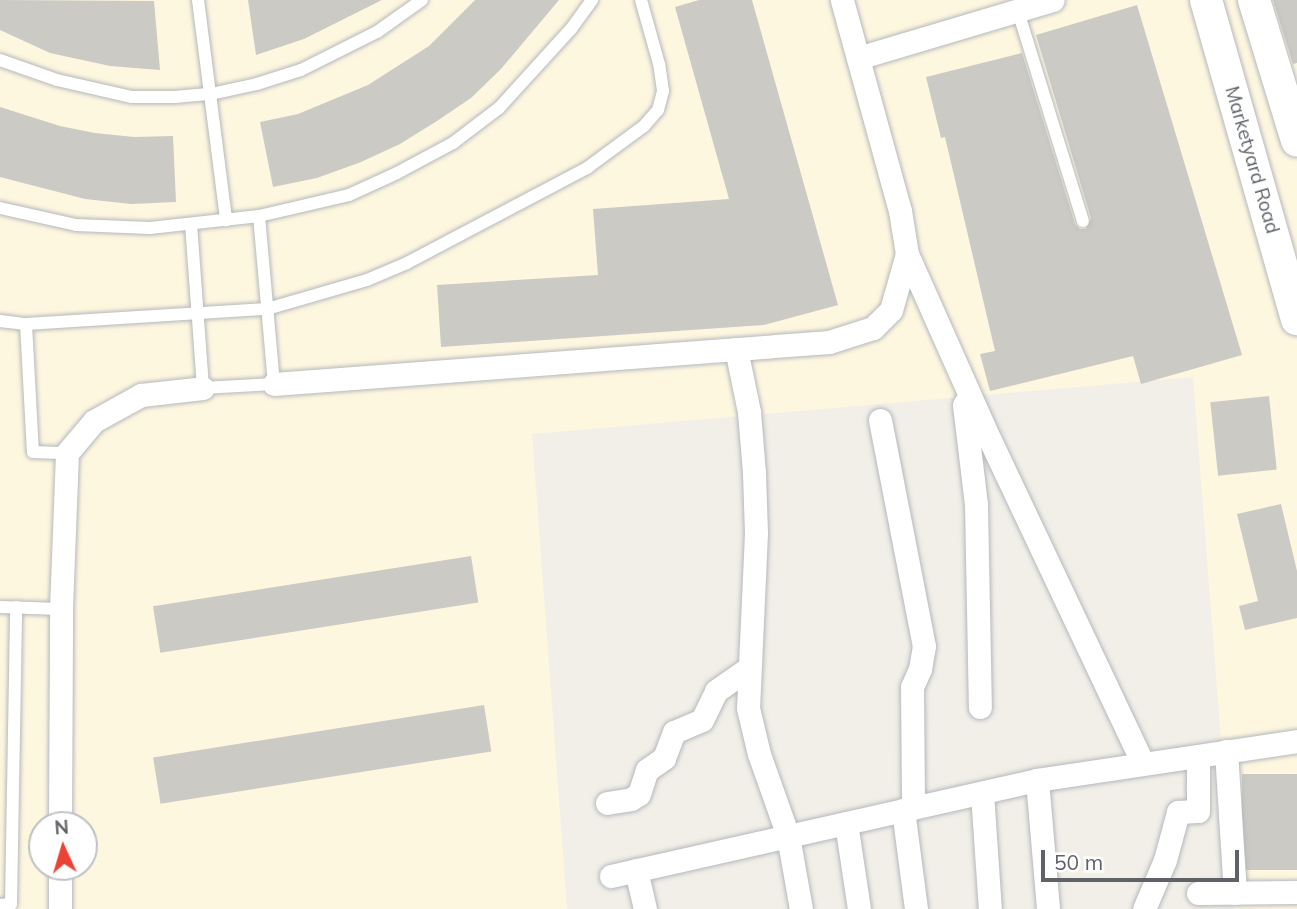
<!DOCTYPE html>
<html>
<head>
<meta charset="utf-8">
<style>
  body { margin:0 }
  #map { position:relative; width:1297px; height:909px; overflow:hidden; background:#f1efe8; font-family:Mulish,sans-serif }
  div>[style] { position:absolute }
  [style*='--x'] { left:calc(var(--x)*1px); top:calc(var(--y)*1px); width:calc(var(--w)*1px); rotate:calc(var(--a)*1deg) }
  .commercial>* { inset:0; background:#fef7e0 }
  .building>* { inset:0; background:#cccac5; transform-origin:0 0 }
  .roads { filter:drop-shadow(0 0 2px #b5b8bc) drop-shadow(0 0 2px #b5b8bc) }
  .lane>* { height:12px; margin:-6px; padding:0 6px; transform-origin:6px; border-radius:6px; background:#fff }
  .street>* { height:23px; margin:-11.5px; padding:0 11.5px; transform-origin:11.5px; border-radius:11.5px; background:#fff }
  .secondary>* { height:32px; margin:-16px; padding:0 16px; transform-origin:16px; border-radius:16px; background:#fff }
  span { translate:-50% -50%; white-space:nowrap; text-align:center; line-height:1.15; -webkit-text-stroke:5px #fff; paint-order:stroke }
  .street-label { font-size:19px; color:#5f6368 }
  .north { position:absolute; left:28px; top:811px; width:70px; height:70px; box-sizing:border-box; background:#fff; border:2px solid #bfc1c3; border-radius:50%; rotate:356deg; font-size:19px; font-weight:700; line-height:28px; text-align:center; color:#5f6368 }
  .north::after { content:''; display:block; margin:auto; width:24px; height:32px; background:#ea4335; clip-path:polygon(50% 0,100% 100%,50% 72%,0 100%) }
  .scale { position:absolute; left:1041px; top:850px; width:198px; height:32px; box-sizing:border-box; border:4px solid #5f6368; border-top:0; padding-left:9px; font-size:21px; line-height:24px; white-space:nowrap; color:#5f6368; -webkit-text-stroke:5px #fff; paint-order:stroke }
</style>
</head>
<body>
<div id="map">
  <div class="commercial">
    <div style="clip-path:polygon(evenodd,0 0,1297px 0,1297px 909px,1234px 909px,1193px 377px,532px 434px,567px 909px,0 909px,0 0,42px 825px,84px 825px,84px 867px,42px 867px,42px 825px)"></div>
  </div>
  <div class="building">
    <div style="clip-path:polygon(0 0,154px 1px,160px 70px,110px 66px,50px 53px,0 30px)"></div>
    <div style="clip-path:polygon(248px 0,382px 0,304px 39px,256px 55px)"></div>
    <div style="clip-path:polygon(475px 0,559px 0,501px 69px,471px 98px,437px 121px,400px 144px,361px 162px,317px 178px,273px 187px,260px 122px,298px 114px,368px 85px,429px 46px)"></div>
    <div style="clip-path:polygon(699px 0,752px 0,838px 305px,764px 325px,441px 347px,437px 285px,598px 275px,593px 209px,729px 199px,675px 7px)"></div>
    <div style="clip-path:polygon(1273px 0,1297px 0,1297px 63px,1293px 64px)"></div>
    <div style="clip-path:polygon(1137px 5px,1242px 355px,1141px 384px,1133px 356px,990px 391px,980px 354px,995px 351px,945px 137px,941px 138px,926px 77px,1022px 53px,1075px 224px,1080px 229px,1086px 229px,1091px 218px,1036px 35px)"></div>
    <div style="clip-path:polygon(0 107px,60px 126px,95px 133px,134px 137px,173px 136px,176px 202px,131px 204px,85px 199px,0 177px)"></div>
    <div style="left:1269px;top:396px;width:74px;height:59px;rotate:84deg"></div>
    <div style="clip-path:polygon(1281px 504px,1297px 571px,1297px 618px,1245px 630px,1239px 606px,1258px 601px,1237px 514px)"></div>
    <div style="left:471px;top:556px;width:47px;height:322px;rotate:81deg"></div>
    <div style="left:484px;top:705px;width:47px;height:335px;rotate:81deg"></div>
    <div style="left:1297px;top:774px;width:96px;height:55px;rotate:90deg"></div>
  </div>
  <div class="roads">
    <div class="lane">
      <div style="--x:198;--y:0;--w:222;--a:82.7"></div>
      <div style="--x:1017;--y:8;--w:223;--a:72.8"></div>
      <div style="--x:0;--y:60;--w:60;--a:19.3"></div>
      <div style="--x:57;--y:80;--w:77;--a:12.8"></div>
      <div style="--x:132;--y:97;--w:42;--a:0"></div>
      <div style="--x:174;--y:97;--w:37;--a:-5"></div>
      <div style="--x:211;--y:94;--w:47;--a:-12.3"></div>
      <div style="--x:257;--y:84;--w:46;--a:-17.7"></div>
      <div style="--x:301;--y:70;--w:85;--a:-26.6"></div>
      <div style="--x:377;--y:32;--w:55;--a:-35.4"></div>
      <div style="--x:0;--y:208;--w:78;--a:12.6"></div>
      <div style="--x:76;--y:225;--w:74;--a:2.3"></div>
      <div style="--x:150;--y:228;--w:110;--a:-6.3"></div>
      <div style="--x:259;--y:216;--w:92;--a:-13.1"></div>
      <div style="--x:349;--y:195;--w:53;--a:-24.6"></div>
      <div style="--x:397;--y:173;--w:64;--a:-28.2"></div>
      <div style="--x:453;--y:143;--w:58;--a:-37.3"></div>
      <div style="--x:499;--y:108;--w:107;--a:-47.7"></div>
      <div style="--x:571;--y:29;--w:36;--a:-54"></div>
      <div style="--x:191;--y:224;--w:164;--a:85.8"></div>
      <div style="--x:203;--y:388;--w:71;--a:-3.2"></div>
      <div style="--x:274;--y:384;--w:169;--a:-95.1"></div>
      <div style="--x:0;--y:321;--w:26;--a:7"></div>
      <div style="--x:26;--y:324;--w:241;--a:-3.6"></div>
      <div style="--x:267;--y:309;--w:104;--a:-16.2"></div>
      <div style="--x:367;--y:280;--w:43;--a:-23"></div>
      <div style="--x:407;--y:263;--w:204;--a:-27.8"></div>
      <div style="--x:587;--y:168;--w:71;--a:-36.4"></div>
      <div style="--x:644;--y:126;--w:21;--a:-49"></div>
      <div style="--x:658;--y:110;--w:20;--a:-75"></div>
      <div style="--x:663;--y:91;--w:27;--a:-98"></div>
      <div style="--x:659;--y:64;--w:66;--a:-105.7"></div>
      <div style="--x:26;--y:324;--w:128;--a:86.9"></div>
      <div style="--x:33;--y:452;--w:34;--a:2"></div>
      <div style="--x:0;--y:607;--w:61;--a:1.9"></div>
      <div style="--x:0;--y:905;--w:11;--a:-5"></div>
      <div style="--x:11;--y:904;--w:297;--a:-89"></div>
    </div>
    <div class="street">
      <div style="--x:858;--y:58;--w:203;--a:-16.6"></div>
      <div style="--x:907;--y:254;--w:204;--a:66"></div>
      <div style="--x:990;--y:440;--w:358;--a:64.7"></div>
      <div style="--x:736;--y:349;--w:64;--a:78.3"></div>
      <div style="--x:749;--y:412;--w:61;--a:85.3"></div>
      <div style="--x:754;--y:473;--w:60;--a:88.1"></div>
      <div style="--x:756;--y:533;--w:175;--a:92.6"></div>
      <div style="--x:748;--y:708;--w:47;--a:76.6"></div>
      <div style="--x:759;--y:754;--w:87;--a:70.5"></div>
      <div style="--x:788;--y:836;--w:74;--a:79.9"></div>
      <div style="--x:274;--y:384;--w:557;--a:-4.33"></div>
      <div style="--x:829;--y:342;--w:46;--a:-17.7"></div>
      <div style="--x:873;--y:328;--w:25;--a:-45"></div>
      <div style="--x:891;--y:310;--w:58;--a:-74.1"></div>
      <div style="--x:907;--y:254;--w:44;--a:-99.2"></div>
      <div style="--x:900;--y:211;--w:219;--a:-105.4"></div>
      <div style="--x:969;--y:397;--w:9;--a:122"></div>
      <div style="--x:964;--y:405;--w:100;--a:83.1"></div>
      <div style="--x:976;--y:504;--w:203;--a:88.9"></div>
      <div style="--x:880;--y:420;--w:230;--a:79"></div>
      <div style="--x:924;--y:646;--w:23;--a:100"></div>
      <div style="--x:920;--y:669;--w:20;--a:114"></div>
      <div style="--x:912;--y:687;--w:121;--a:89.5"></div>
      <div style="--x:1226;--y:751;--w:142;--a:86.4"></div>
      <div style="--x:1037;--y:780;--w:129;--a:85.1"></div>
      <div style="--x:982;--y:793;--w:116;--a:86.1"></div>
      <div style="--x:607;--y:803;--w:24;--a:-9"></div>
      <div style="--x:631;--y:799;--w:9;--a:-32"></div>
      <div style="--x:639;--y:794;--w:25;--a:-72"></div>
      <div style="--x:647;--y:770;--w:21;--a:-35"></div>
      <div style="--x:664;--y:758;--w:28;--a:-69"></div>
      <div style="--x:674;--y:732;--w:30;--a:-23"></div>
      <div style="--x:702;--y:720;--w:32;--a:-64"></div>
      <div style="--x:716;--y:691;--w:39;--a:-35"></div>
      <div style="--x:903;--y:810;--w:100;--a:82.5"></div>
      <div style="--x:846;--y:823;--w:87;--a:81.4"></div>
      <div style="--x:60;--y:825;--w:216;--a:-89.7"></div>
      <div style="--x:61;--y:609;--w:156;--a:-87.8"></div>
      <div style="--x:67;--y:453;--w:42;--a:-49.8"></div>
      <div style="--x:94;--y:421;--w:54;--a:-29"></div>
      <div style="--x:141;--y:395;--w:62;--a:-6.4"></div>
      <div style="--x:636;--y:870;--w:40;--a:77"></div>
      <div style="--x:611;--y:876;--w:437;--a:-12.7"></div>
      <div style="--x:1037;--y:780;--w:263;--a:-8.5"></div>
      <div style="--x:1198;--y:893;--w:99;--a:-0.6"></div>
      <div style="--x:60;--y:909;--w:42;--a:-90"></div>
      <div style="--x:1144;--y:909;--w:53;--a:-66.8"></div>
      <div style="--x:1165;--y:860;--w:50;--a:-74.8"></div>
      <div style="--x:1178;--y:812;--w:20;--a:-3"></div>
      <div style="--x:1198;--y:811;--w:55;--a:-90"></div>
    </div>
    <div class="secondary">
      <div style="--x:1206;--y:0;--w:332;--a:74.1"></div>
      <div style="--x:1254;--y:0;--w:147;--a:73"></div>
    </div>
  </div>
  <div class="street-label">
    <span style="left:1252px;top:160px;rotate:74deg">Marketyard Road</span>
  </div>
  <div class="north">N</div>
  <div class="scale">50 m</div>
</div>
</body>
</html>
